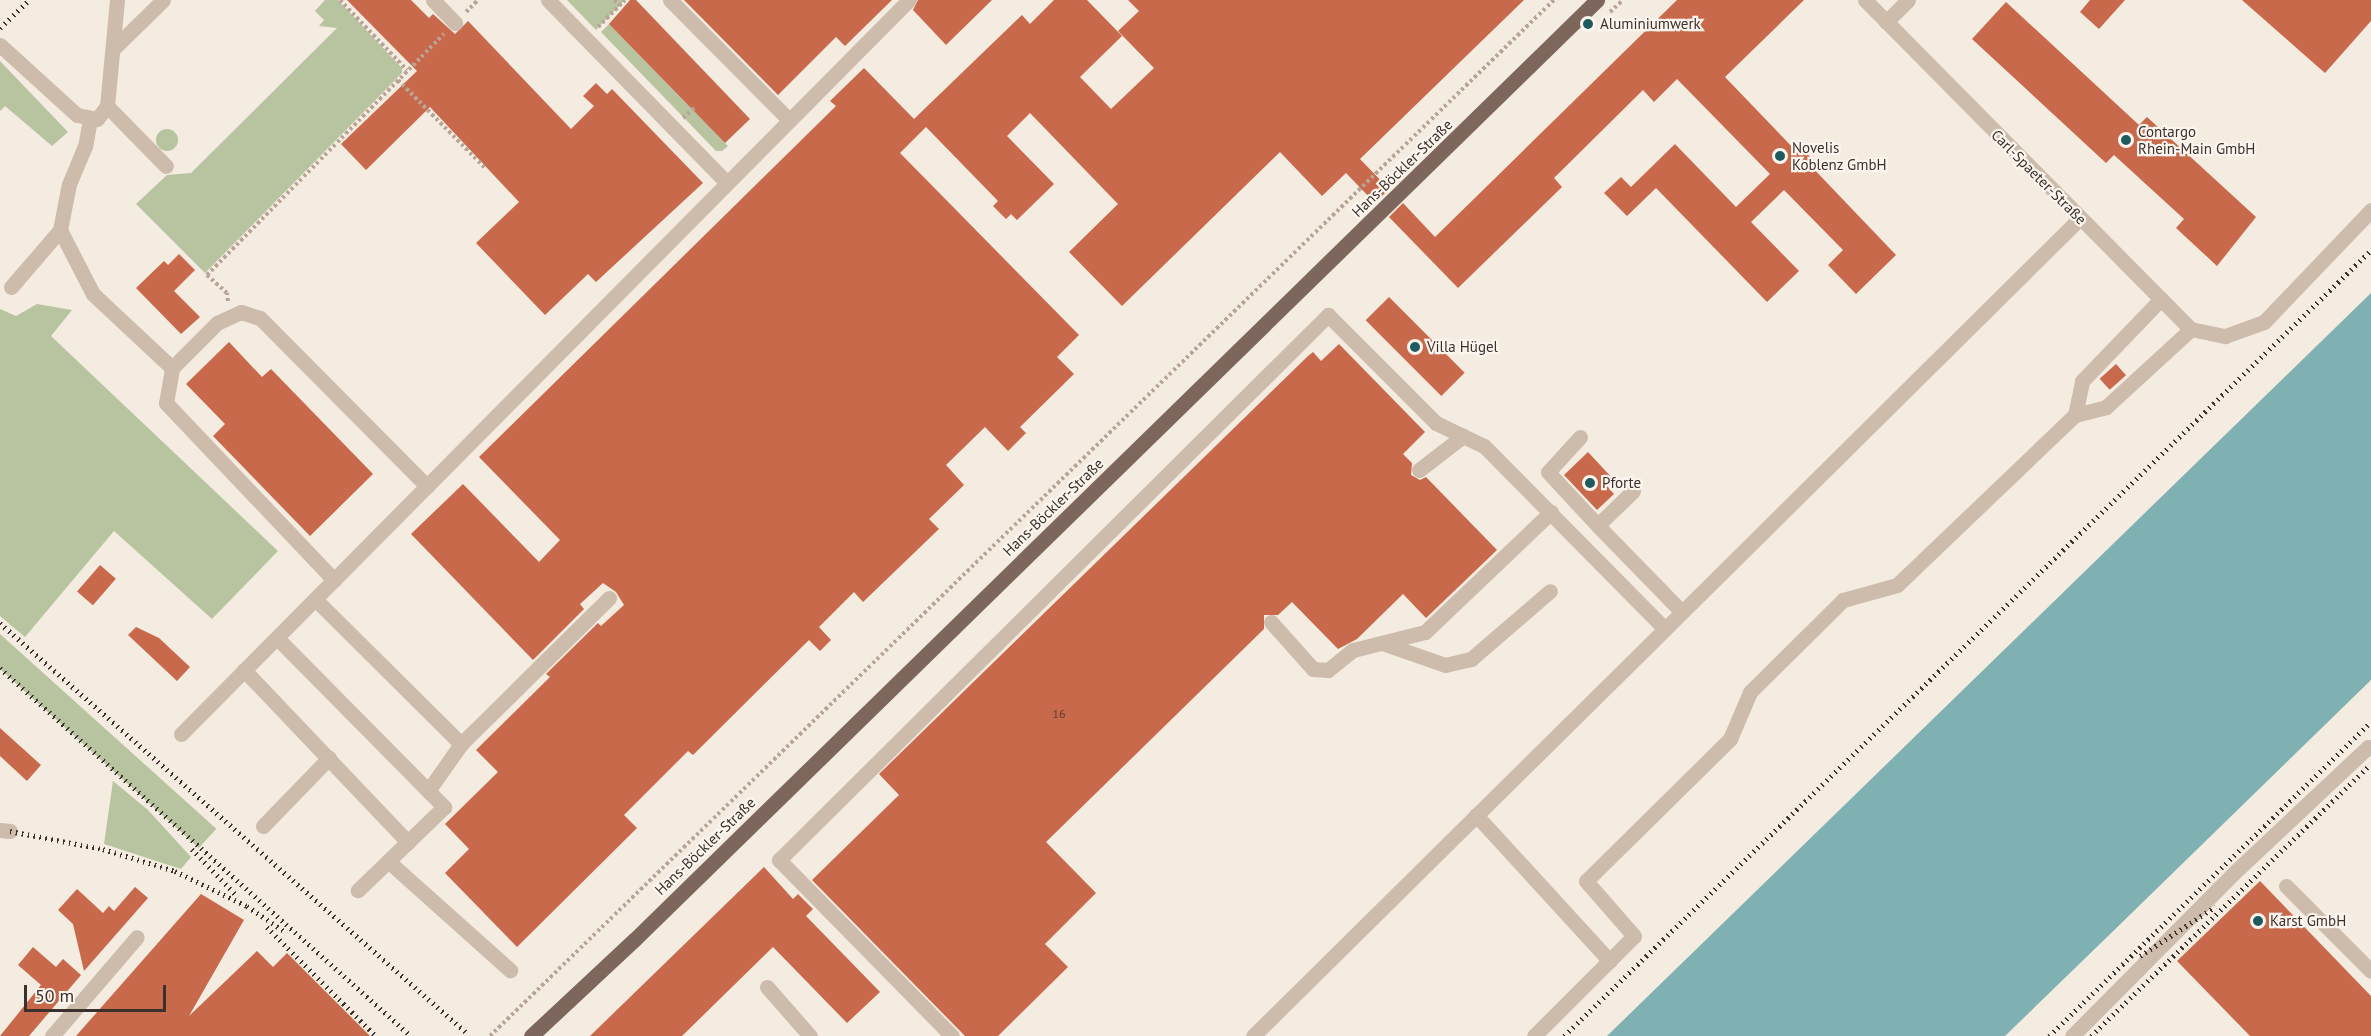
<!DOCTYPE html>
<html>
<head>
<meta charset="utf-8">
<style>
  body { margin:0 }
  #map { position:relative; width:2371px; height:1036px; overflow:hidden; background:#f4ebe1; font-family:"PT Sans",sans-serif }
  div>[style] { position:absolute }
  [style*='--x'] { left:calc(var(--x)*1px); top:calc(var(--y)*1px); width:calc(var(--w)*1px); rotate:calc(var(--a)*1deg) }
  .green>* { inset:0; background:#b8c4a0; transform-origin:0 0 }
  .round { border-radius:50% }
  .water>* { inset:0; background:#7fb0b2 }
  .building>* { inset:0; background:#c8694b; transform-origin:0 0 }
  .path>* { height:4px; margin-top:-2px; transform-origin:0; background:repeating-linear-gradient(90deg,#b9a596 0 3px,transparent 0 6px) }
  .minor>* { height:15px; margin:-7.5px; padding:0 7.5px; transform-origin:7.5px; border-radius:7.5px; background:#cdbbac }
  .major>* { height:15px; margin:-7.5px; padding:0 7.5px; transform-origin:7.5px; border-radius:7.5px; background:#7d675c }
  .rail>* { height:4.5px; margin-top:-2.25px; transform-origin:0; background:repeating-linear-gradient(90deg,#3b302b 0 1.5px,transparent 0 6px) }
  .dots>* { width:16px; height:16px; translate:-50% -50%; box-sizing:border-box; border:3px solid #fbf5ee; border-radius:50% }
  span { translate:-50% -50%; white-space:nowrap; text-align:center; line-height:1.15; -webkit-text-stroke:4.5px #fbf5ee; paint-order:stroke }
  .number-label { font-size:12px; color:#5e3e33 }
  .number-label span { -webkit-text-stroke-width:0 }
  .poi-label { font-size:15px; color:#3b302b }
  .left { translate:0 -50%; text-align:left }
  .street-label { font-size:15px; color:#3b302b }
  .scale { position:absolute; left:24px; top:985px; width:142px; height:27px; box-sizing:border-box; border:3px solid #3b302b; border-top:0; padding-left:8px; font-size:18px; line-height:21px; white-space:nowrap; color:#3b302b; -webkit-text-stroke:4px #fbf5ee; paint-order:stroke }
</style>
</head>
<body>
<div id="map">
  <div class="green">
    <div style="clip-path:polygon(325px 0,338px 0,402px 68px,402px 73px,205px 273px,136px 204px,167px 175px,191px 173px,337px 28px,319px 26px,324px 20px,315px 11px)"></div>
    <div style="clip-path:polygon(567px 0,625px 0,596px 30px)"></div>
    <div style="clip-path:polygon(609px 24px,728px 146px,722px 151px,716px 151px,601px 32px)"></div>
    <div style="clip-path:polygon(0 61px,68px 132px,52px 146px,5px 106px,0 111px)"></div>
    <div class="round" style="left:156px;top:129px;width:22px;height:22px"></div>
    <div style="clip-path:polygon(37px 304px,72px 310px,51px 336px,278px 551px,212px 619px,114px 531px,25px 637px,0 616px,0 309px,16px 316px)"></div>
    <div style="left:0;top:634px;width:291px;height:26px;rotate:42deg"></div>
    <div style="clip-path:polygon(113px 781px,148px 810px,191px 857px,181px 869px,104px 844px)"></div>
  </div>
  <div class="water">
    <div style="clip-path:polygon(2371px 293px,2371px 680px,2104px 940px,2005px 1036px,1607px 1036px)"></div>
  </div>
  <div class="building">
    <div style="clip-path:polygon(347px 0,411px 0,429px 18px,433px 14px,455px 34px,468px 21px,571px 129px,594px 106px,583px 96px,596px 83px,607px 94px,612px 89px,703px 183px,596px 282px,588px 274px,545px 315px,476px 243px,519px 202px,430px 107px,366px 170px,341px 144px,417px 71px)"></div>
    <div style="clip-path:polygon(630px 0,636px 0,750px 119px,725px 143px,609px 24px)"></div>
    <div style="clip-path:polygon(684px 0,892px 0,845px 46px,836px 37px,778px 95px)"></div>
    <div style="clip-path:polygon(918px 0,992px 0,946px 45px,913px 10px)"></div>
    <div style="clip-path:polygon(1054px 0,1087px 0,1122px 36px,1080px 77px,1111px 109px,1154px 68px,1118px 31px,1139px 11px,1128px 0,1524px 0,1360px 159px,1389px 189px,1375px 203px,1346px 173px,1322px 196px,1280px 152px,1122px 306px,1069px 252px,1118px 204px,1030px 113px,1007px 136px,1054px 184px,1017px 220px,1011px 214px,1006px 219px,993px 206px,998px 201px,926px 127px,900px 153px,1079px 335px,1057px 357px,1074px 374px,1020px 427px,1026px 433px,1008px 451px,985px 427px,946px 465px,964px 485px,929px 519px,939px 529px,863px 602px,854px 592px,819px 627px,831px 640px,820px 651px,809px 640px,693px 755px,688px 751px,624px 815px,637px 828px,517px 947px,445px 873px,469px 849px,445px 824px,498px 772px,476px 750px,550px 677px,546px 674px,598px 623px,601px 626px,624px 605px,616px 592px,603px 583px,580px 604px,584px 609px,533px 660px,411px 534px,463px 484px,539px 562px,560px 540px,479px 457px,836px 106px,830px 101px,864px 68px,914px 119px,1022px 15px,1030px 24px)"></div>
    <div style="clip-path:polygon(1677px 0,1804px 0,1725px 77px,1796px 151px,1801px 147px,1813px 160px,1809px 164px,1896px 255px,1856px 294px,1828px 265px,1843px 250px,1784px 190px,1751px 222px,1799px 271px,1767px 302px,1656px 188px,1627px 216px,1604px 193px,1621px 177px,1631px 187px,1675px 144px,1736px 207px,1770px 174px,1677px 79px,1654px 102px,1643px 90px,1554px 178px,1562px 187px,1458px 288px,1389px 217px,1403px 203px,1435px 237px)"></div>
    <div style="clip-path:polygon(2090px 0,2125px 0,2099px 29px,2080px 12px)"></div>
    <div style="clip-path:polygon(2242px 0,2371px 0,2371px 21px,2325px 73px)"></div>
    <div style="clip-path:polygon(2006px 2px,2139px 125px,2147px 117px,2256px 217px,2217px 266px,2176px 228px,2184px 219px,2114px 155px,2106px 163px,1972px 39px)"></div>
    <div style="clip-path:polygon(179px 254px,195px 270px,174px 291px,200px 317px,181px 334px,136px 288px,164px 261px,168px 265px)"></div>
    <div style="left:1389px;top:297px;width:107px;height:33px;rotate:45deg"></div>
    <div style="clip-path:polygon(229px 342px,262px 377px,271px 369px,373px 474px,310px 536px,213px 436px,225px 424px,186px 384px)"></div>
    <div style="clip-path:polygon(1339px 344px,1425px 432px,1403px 454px,1412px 463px,1411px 475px,1420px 480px,1426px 477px,1497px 550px,1426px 618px,1403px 594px,1357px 639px,1338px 649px,1292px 602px,1278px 615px,1264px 615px,1264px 629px,1046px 842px,1096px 893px,1045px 944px,1068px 967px,998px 1036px,965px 1036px,812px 880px,899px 795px,879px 774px,1308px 356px,1313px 352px,1321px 361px)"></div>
    <div style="left:2116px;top:364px;width:15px;height:22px;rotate:48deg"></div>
    <div style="clip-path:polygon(1588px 452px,1614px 480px,1607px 486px,1614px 494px,1597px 510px,1564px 475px)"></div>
    <div style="left:100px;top:565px;width:21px;height:35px;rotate:41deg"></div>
    <div style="clip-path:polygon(136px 627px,159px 638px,190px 667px,177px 681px,128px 635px)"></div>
    <div style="clip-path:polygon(0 728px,41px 765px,27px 781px,0 756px)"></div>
    <div style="clip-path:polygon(764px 867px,793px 899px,798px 894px,813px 909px,806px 916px,880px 992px,847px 1023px,773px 947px,682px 1036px,590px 1036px)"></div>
    <div style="clip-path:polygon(2260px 881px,2371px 996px,2371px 1036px,2250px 1036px,2177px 961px)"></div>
    <div style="clip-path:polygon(135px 887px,148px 898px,84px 971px,73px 924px,58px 910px,77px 889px,103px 913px,109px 906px,114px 911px)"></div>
    <div style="clip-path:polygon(201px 894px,244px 920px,189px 1016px,257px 951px,273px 967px,287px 953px,370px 1036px,76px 1036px)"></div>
    <div style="clip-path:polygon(33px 947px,56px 967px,63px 959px,81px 975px,29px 1036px,0 1036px,41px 985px,18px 965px)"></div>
  </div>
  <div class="path">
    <div style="--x:340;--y:0;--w:97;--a:46.3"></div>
    <div style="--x:614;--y:0;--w:8;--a:40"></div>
    <div style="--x:466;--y:12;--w:17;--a:-45"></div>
    <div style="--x:1610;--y:12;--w:18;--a:-43"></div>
    <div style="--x:598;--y:27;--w:38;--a:-45"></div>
    <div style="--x:398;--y:80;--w:125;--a:45.3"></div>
    <div style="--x:683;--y:118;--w:15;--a:-42"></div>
    <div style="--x:228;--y:301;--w:8;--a:-97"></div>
    <div style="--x:227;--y:293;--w:27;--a:-138"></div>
    <div style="--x:207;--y:275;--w:338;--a:-45.5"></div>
    <div style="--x:490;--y:1036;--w:1485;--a:-44.24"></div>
  </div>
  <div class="minor">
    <div style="--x:433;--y:0;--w:32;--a:46"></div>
    <div style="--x:548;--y:0;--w:256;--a:45.6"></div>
    <div style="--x:670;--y:0;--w:169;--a:45.2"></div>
    <div style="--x:1865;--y:0;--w:463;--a:45.3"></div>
    <div style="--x:2191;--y:329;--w:35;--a:12"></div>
    <div style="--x:2225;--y:336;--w:41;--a:-19.7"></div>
    <div style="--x:2264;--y:322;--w:155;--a:-46.3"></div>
    <div style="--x:1886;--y:22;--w:31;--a:-45"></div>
    <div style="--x:0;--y:45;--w:104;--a:42.3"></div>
    <div style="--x:77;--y:115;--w:20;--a:11"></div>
    <div style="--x:97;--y:119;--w:16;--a:-52"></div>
    <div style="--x:107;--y:106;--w:106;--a:-84.6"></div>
    <div style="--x:113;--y:49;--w:70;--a:-44.4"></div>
    <div style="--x:107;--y:106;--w:84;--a:45.5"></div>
    <div style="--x:90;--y:119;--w:27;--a:100"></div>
    <div style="--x:85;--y:146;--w:41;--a:112.8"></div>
    <div style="--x:69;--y:184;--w:47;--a:101.1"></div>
    <div style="--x:60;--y:230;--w:72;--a:62.7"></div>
    <div style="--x:93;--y:294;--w:108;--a:43.1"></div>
    <div style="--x:11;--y:287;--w:75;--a:-49.3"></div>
    <div style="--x:2075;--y:415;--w:35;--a:-78"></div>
    <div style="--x:2082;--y:381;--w:114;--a:-46.1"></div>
    <div style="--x:1580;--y:437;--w:47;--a:132.4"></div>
    <div style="--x:1548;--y:472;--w:76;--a:47.1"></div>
    <div style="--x:1419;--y:470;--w:56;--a:-37.7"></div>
    <div style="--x:1633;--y:491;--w:43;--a:135.9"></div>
    <div style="--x:1602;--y:521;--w:7;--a:106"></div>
    <div style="--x:1600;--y:528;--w:117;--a:45.7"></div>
    <div style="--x:334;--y:580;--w:244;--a:-133.5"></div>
    <div style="--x:166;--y:403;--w:36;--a:-80"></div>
    <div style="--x:172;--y:368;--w:64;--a:-45"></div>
    <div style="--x:217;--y:323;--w:26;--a:-25"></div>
    <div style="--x:241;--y:312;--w:20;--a:18"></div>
    <div style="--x:260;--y:318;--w:237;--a:45.2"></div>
    <div style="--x:315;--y:599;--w:206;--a:44.8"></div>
    <div style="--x:1271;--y:622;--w:63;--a:48.2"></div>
    <div style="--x:1313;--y:669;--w:15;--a:4"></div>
    <div style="--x:1328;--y:670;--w:32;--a:-39"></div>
    <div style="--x:1353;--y:650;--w:74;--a:-14"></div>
    <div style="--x:1425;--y:632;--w:174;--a:-43.6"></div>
    <div style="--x:277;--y:638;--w:238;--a:45.3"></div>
    <div style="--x:444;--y:807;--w:120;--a:136"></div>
    <div style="--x:1382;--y:643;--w:67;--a:19.2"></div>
    <div style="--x:1445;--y:665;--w:27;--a:-13"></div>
    <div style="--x:1471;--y:659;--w:104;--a:-40.7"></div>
    <div style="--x:244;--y:670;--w:238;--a:46.4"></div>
    <div style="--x:181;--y:734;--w:1034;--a:-45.24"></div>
    <div style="--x:428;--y:791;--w:57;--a:-54.9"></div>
    <div style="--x:461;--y:744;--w:208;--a:-44.6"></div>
    <div style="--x:1476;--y:815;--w:198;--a:47.5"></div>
    <div style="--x:263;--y:826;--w:95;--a:-45.9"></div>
    <div style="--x:0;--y:830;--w:10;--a:6"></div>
    <div style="--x:388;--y:861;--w:164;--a:41.8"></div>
    <div style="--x:2286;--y:886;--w:120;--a:45"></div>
    <div style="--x:767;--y:987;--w:65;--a:48.7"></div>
    <div style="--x:52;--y:1036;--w:130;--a:-49.4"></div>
    <div style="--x:952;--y:1036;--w:247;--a:-134.5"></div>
    <div style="--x:779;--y:860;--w:774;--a:-44.79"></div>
    <div style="--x:1328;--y:315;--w:153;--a:45"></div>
    <div style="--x:1436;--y:423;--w:53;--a:25.6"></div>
    <div style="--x:1484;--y:446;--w:257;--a:45.3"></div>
    <div style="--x:1665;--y:629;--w:584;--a:-44.72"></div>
    <div style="--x:1253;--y:1036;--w:579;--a:-44.65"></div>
    <div style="--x:1534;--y:1036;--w:141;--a:-45"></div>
    <div style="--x:1634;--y:936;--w:73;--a:-131.1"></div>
    <div style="--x:1586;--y:881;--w:202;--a:-44.6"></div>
    <div style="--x:1730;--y:739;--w:51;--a:-66.9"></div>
    <div style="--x:1750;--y:692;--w:131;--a:-44.7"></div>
    <div style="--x:1843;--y:600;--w:56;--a:-15.5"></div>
    <div style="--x:1897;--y:585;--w:246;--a:-43.7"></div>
    <div style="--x:2075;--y:415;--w:32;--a:-14"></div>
    <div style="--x:2106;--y:407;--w:115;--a:-42.5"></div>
    <div style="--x:2072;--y:1036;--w:235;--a:-45.2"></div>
    <div style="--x:2238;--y:869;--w:178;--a:-43.2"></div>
    <div style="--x:2368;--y:747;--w:3;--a:18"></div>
  </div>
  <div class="major">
    <div style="--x:531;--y:1036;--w:141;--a:-43"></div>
    <div style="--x:634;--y:940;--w:1346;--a:-44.31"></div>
  </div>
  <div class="rail">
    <div style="--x:0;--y:28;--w:40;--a:-44"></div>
    <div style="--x:0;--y:623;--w:621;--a:41.28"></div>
    <div style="--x:0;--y:668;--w:552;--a:41.84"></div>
    <div style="--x:10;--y:831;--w:95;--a:11"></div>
    <div style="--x:103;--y:849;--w:75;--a:17"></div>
    <div style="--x:175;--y:871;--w:80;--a:25.9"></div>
    <div style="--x:247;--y:906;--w:48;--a:34"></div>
    <div style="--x:192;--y:849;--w:66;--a:46.2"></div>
    <div style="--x:267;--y:927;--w:154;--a:45"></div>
    <div style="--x:2140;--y:956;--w:90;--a:-33.2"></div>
    <div style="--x:1564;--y:1036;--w:1127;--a:-44.24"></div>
    <div style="--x:2049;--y:1036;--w:450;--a:-44.3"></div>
    <div style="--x:2091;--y:1036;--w:390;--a:-44.2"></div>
  </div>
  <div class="dots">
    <div style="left:1588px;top:24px;background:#1f5a5e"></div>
    <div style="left:2126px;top:140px;background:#1f5a5e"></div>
    <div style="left:1780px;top:156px;background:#1f5a5e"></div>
    <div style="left:1415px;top:347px;background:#1f5a5e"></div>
    <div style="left:1590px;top:483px;background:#1f5a5e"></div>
    <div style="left:2258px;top:921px;background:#1f5a5e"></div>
  </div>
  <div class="number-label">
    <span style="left:1059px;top:714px">16</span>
  </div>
  <div class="poi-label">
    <span class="left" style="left:1600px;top:24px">Aluminiumwerk</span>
    <span class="left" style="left:2138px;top:140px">Contargo<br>Rhein-Main GmbH</span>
    <span class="left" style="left:1792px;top:156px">Novelis<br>Koblenz GmbH</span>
    <span class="left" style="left:1427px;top:347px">Villa Hügel</span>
    <span class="left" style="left:1602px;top:483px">Pforte</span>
    <span class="left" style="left:2270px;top:921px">Karst GmbH</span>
  </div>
  <div class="street-label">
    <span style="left:1402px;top:168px;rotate:-44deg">Hans-Böckler-Straße</span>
    <span style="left:2039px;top:177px;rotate:45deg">Carl-Spaeter-Straße</span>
    <span style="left:1053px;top:507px;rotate:-44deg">Hans-Böckler-Straße</span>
    <span style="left:705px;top:846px;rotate:-44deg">Hans-Böckler-Straße</span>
  </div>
  <div class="scale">50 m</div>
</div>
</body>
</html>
